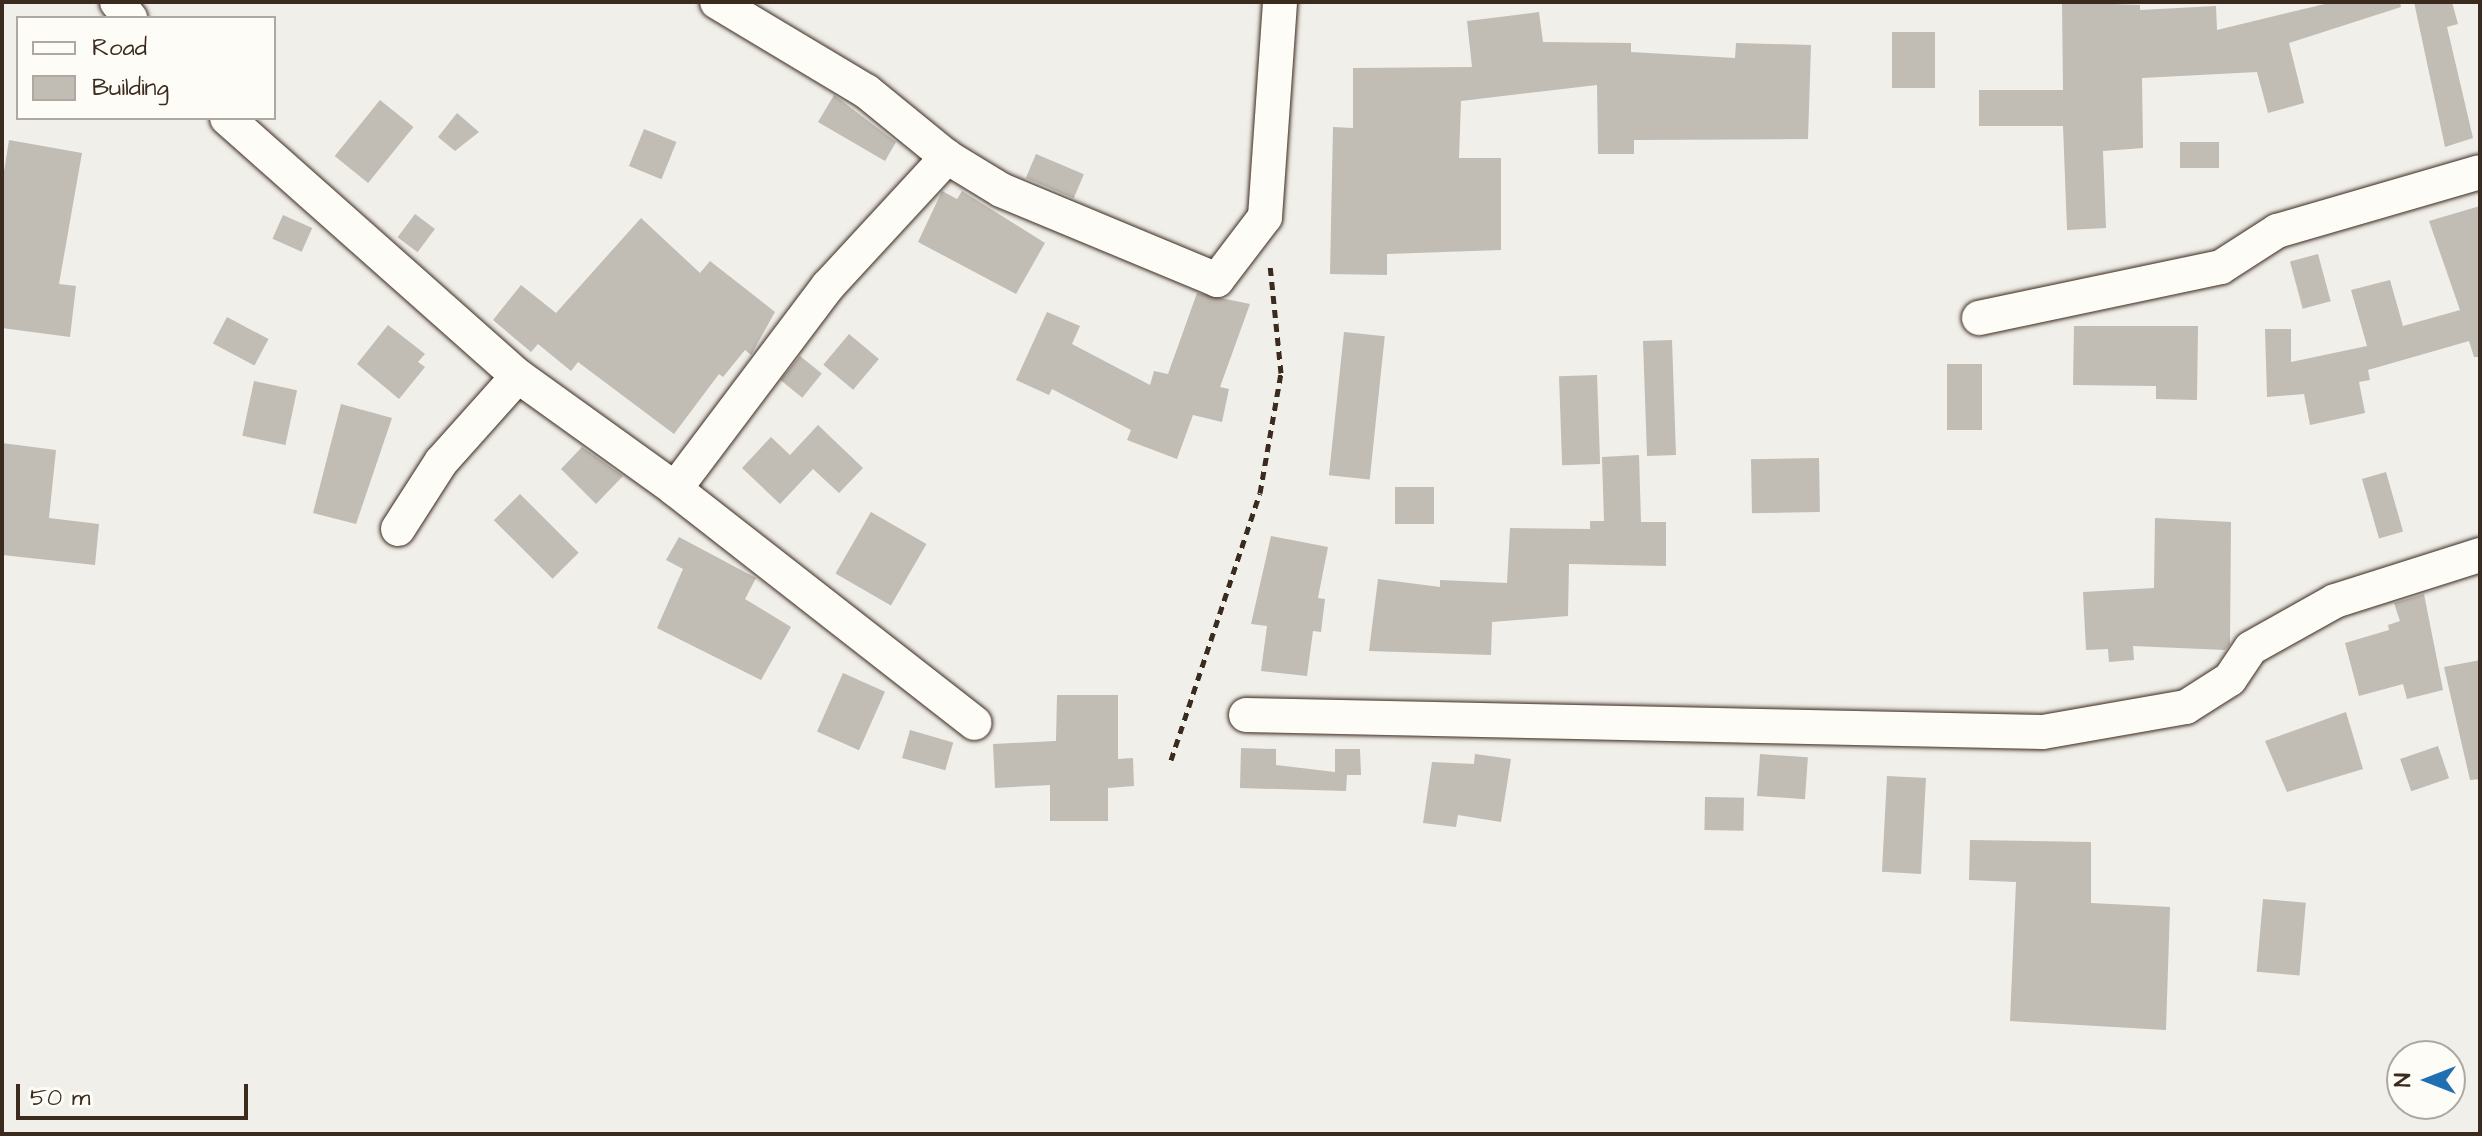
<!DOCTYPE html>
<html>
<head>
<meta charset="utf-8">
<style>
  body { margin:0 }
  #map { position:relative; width:2482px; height:1136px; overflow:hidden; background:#f1efea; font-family:"Architects Daughter",sans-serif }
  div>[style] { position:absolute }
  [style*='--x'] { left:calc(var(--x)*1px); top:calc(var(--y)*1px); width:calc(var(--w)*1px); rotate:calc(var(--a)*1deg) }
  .building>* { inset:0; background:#c1bcb4; transform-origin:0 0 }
  .path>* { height:5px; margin-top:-2.5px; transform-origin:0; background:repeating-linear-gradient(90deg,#3b2a1e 0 8px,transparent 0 14px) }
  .roads { filter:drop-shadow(0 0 2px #3b2a1e) drop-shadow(0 0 2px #3b2a1e) }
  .street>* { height:34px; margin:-17px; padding:0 17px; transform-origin:17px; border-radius:17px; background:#fdfcf7 }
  span { translate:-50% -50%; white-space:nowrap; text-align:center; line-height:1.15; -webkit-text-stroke:7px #fdfcf7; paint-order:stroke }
  .frame { position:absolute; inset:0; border:4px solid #3b2a1e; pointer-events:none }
  .legend { position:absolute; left:16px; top:16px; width:260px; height:104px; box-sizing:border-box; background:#fdfcf7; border:2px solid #afa8a0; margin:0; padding:10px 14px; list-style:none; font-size:24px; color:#3b2a1e }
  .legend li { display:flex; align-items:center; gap:16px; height:40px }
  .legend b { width:40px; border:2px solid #afa8a0 }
  .north { position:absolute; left:2386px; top:1040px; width:80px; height:80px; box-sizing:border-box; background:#fdfcf7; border:2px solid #afa8a0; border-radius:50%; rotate:270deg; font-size:22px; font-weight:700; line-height:32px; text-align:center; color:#3b2a1e }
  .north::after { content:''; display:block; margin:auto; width:28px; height:36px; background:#1f6fb2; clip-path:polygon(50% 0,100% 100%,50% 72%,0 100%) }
  .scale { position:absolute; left:16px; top:1084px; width:232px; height:36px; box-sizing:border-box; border:4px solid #3b2a1e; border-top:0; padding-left:10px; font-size:24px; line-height:28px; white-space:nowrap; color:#3b2a1e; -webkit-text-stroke:6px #fdfcf7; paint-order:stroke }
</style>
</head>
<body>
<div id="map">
  <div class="building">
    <div style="clip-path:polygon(2062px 2px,2140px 5px,2140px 10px,2216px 6px,2217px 30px,2333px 2px,2400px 2px,2401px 7px,2289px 43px,2304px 103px,2268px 113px,2257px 72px,2142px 78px,2143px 148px,2103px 151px,2106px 228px,2067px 230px,2063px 126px,1979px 126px,1979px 90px,2063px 90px)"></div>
    <div style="clip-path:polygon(2414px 2px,2452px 2px,2458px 24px,2447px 27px,2473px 138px,2445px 147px)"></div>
    <div style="clip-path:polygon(1539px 12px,1543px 42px,1631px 43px,1631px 52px,1735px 58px,1736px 43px,1811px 45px,1808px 139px,1634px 140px,1634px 154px,1598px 154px,1597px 85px,1461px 101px,1459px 158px,1501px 158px,1501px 250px,1387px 254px,1387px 275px,1330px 274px,1333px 127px,1353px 128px,1353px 68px,1472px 67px,1467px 21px)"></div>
    <div style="left:1892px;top:32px;width:43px;height:56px"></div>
    <div style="clip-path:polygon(834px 95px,896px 142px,885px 161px,818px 122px)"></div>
    <div style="left:380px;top:100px;width:43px;height:72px;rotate:39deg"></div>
    <div style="clip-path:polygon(457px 113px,479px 132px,455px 151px,438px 137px)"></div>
    <div style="left:644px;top:129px;width:35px;height:40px;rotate:22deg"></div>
    <div style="clip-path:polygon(9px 140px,82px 153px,59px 284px,76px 286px,70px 337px,2px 328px,2px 184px)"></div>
    <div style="left:2219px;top:142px;width:26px;height:39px;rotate:90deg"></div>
    <div style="left:1036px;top:154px;width:52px;height:26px;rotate:23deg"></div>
    <div style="clip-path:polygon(942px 191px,957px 199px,962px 191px,1045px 243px,1016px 294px,918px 242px)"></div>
    <div style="clip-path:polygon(2480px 206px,2480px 357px,2474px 357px,2469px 341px,2368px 370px,2370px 380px,2359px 382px,2365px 413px,2310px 425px,2304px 394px,2267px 397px,2265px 329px,2291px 329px,2291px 362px,2367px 346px,2351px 290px,2390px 280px,2403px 326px,2460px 310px,2429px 221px)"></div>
    <div style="left:415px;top:214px;width:25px;height:29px;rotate:37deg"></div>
    <div style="left:283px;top:215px;width:32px;height:26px;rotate:24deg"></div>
    <div style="clip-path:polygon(641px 218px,700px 273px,710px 261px,775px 312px,751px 355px,745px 350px,723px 377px,719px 374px,674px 434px,578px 362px,571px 371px,538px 344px,531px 352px,493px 320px,521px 285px,556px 313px)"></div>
    <div style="left:2318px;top:254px;width:49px;height:29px;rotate:75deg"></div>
    <div style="clip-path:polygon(1197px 293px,1250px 304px,1220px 387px,1229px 389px,1222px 422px,1193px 415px,1177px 459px,1127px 440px,1131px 430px,1052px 389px,1049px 395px,1016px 380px,1047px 312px,1080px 326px,1072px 344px,1150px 385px,1154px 371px,1168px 374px)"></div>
    <div style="left:227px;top:317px;width:47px;height:30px;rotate:28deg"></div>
    <div style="clip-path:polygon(388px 325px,425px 354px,418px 362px,425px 367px,399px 399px,357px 364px)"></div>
    <div style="clip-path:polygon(2074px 326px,2198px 326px,2197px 400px,2156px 399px,2156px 386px,2073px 385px)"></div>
    <div style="left:1344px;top:332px;width:41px;height:144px;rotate:6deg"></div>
    <div style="left:849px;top:334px;width:39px;height:40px;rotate:40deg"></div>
    <div style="left:1672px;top:340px;width:115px;height:29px;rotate:88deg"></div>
    <div style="left:800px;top:356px;width:28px;height:31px;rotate:39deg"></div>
    <div style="left:1947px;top:364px;width:35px;height:66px"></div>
    <div style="left:1597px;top:375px;width:89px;height:38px;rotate:88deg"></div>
    <div style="left:254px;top:381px;width:44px;height:56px;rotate:12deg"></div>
    <div style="clip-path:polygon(341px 404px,392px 418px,356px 524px,313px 513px)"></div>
    <div style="clip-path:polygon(818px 425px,863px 468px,839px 493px,813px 469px,780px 504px,742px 468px,771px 437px,790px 455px)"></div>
    <div style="clip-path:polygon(2px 443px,56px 450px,49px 518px,99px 524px,95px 565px,2px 555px)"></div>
    <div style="clip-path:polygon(582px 447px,623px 476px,596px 504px,561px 469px)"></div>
    <div style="clip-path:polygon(1639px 455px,1641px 522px,1666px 522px,1666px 566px,1569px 564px,1568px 616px,1492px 622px,1491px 655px,1369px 651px,1378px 579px,1440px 587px,1440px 580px,1507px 583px,1510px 528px,1590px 529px,1590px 521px,1604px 521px,1602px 457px)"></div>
    <div style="left:1819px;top:458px;width:54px;height:68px;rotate:89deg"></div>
    <div style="left:2386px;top:472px;width:62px;height:25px;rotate:74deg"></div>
    <div style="left:1395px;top:487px;width:39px;height:37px"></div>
    <div style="left:520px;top:494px;width:83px;height:37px;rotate:45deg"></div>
    <div style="left:871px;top:512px;width:64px;height:71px;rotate:30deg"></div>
    <div style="clip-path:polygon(2155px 518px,2231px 522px,2230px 644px,2225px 650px,2133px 646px,2134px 660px,2109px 662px,2108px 649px,2086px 650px,2083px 592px,2154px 588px)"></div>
    <div style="clip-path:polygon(1271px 536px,1328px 547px,1318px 598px,1325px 599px,1321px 632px,1313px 631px,1307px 676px,1261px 671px,1267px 626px,1251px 624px)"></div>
    <div style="clip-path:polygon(679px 537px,756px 578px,745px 599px,791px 627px,761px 680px,657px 628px,683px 569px,666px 560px)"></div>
    <div style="clip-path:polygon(2424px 594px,2443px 690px,2407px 699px,2403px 684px,2359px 696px,2345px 643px,2389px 630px,2388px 625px,2400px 621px,2394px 603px)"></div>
    <div style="clip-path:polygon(2480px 660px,2480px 779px,2470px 780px,2444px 667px)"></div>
    <div style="left:843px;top:673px;width:46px;height:64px;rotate:24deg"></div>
    <div style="clip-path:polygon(1057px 695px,1118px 695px,1118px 759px,1133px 758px,1134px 786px,1108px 788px,1108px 821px,1050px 821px,1050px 785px,995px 788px,993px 744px,1056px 741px)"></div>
    <div style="clip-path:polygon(2346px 712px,2363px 769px,2287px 792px,2265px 741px)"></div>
    <div style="left:910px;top:730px;width:45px;height:29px;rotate:16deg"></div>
    <div style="left:2438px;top:746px;width:34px;height:40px;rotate:71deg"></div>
    <div style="clip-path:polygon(1241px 748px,1276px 749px,1276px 765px,1335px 772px,1335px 749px,1360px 749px,1361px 775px,1347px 775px,1346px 791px,1240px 788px)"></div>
    <div style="clip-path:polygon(1475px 754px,1511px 759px,1501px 822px,1458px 815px,1456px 827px,1423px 823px,1432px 762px,1474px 764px)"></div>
    <div style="left:1760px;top:754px;width:48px;height:42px;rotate:4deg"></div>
    <div style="left:1887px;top:776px;width:39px;height:96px;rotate:3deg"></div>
    <div style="left:1705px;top:797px;width:39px;height:33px;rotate:1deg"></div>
    <div style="clip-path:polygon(1970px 840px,2091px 842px,2091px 903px,2170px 907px,2166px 1030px,2010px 1021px,2016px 882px,1969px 880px)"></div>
    <div style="left:2263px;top:899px;width:43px;height:73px;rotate:5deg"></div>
  </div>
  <div class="path">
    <div style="--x:1171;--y:760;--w:281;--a:-71.6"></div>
    <div style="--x:1260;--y:493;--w:122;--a:-80.1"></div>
    <div style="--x:1281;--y:373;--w:109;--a:-95.8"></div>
  </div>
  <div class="roads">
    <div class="street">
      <div style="--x:117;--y:2;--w:21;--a:51"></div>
      <div style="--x:717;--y:2;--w:174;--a:30.9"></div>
      <div style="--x:866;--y:91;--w:104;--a:39.2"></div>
      <div style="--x:947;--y:157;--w:63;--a:31.4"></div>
      <div style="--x:1001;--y:190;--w:234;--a:22.6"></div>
      <div style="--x:1217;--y:280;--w:79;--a:-52.7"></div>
      <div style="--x:1265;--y:217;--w:216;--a:-86"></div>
      <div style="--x:227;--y:118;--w:389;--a:41.6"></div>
      <div style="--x:518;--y:376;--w:193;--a:35.7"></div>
      <div style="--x:675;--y:489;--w:380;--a:38"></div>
      <div style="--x:1979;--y:318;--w:247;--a:-11.9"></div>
      <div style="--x:2221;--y:267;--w:67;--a:-32.7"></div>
      <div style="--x:2277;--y:231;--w:211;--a:-16.2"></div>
      <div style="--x:675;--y:489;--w:254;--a:-53"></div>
      <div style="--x:828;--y:286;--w:176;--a:-47.3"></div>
      <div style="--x:398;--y:529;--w:80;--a:-57.3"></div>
      <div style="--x:441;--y:462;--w:115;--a:-48.2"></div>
      <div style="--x:1246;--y:715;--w:797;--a:1.22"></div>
      <div style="--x:2043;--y:732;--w:145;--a:-9.9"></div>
      <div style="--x:2186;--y:707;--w:52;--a:-32.5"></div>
      <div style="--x:2230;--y:679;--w:37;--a:-56"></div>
      <div style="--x:2251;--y:648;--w:96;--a:-29.2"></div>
      <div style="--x:2335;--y:601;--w:152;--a:-17.6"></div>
    </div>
  </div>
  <div class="frame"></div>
  <ul class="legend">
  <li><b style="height:10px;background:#fdfcf7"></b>Road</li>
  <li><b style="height:22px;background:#c1bcb4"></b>Building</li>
  </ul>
  <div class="north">N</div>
  <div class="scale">50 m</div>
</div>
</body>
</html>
